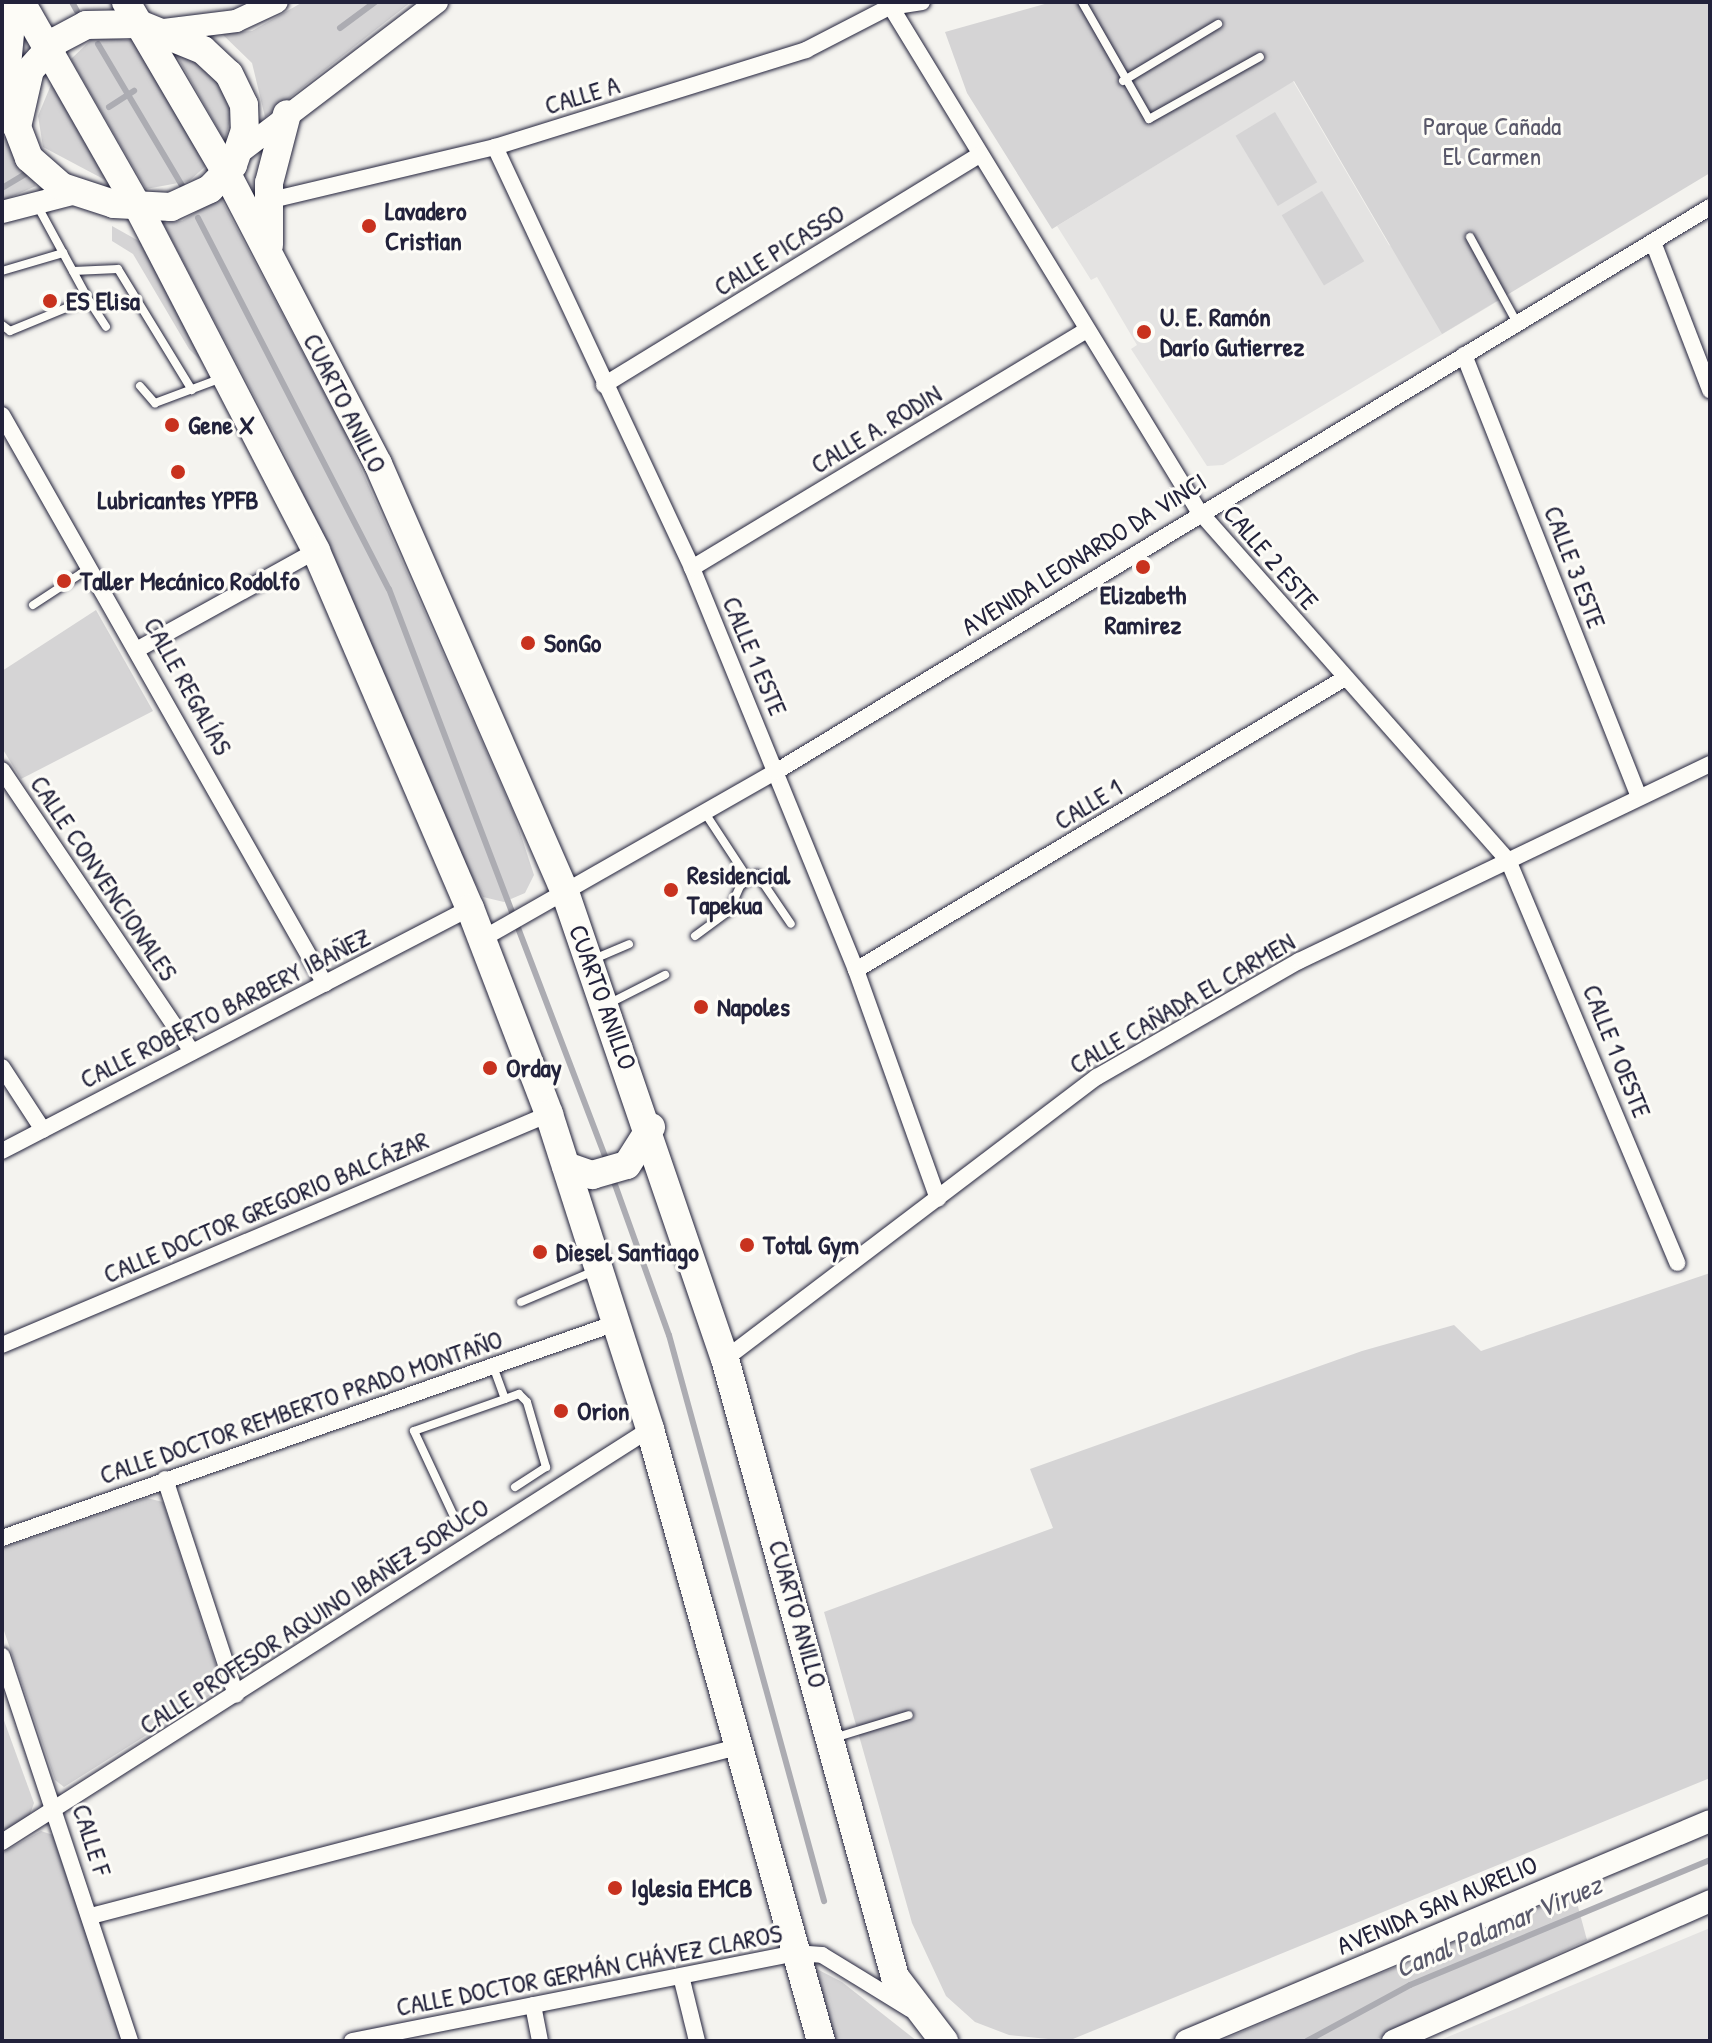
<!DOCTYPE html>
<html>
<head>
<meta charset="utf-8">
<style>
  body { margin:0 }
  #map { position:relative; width:1712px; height:2043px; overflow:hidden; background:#f4f3ef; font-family:"Patrick Hand",sans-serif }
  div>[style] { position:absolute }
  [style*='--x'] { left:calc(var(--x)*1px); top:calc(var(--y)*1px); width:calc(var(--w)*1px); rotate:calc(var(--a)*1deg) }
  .built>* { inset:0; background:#e4e3e2 }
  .green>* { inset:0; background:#d5d4d5; transform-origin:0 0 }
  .stream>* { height:6px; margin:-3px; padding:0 3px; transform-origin:3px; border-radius:3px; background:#acacb2 }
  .roads { filter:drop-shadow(0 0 2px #22223b) drop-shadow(0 0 2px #22223b) }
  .lane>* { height:8px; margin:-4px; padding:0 4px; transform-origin:4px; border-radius:4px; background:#fdfcf7 }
  .street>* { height:16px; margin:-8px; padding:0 8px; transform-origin:8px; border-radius:8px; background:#fdfcf7 }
  .secondary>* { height:22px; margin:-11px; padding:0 11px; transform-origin:11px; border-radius:11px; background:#fdfcf7 }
  .highway>* { height:28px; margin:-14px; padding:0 14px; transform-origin:14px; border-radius:14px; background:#fdfcf7 }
  .dots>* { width:22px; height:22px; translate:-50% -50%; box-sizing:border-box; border:4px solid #fdfcf7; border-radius:50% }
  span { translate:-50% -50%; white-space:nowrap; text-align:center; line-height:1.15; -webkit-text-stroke:6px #fdfcf7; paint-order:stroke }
  .street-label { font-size:26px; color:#22223b }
  .park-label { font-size:26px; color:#585769 }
  .poi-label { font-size:26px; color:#22223b; font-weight:700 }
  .left { translate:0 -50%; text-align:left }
  .water-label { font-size:28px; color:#59596b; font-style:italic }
  .frame { position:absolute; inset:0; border:4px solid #22223b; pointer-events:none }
</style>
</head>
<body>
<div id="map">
  <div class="built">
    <div style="clip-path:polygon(1293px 81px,1389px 245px,1503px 298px,1223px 465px,1207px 466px,1131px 349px,1137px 345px,1097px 277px,1091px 280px,1057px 226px)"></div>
    <div style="clip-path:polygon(1710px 1928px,1710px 2041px,1438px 2041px)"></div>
  </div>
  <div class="green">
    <div style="clip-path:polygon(303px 2px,411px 2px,265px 117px,252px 63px,221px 33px,252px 31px)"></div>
    <div style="clip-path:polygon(1052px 2px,1710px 2px,1710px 173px,1442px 334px,1294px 81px,1052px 229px,967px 93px,945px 32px)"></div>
    <div style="clip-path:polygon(95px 36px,135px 41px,208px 164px,189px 181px,146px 189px,71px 59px)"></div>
    <div style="clip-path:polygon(169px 42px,190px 47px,234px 102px,225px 141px)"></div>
    <div style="clip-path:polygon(53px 80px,109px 182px,43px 147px,38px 116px)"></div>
    <div style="left:1275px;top:112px;width:82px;height:46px;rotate:59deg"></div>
    <div style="clip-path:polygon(7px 134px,36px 186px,2px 201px,2px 140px)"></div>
    <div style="left:1322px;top:191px;width:82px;height:47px;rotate:59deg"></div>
    <div style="clip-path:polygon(220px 197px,344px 430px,514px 814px,534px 875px,525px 893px,504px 902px,483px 897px,467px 867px,287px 458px,163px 223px,182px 221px)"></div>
    <div style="clip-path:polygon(112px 226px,146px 245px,208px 368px,189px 349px,133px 254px,112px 241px)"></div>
    <div style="clip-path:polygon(96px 610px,153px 711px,21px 779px,2px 748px,2px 671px)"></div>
    <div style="clip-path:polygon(1710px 1273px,1710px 1778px,1068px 2041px,1009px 2035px,975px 2022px,946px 1996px,912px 1923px,824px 1612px,1053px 1528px,1030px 1469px,1362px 1351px,1454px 1325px,1481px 1351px)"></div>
    <div style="clip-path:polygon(147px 1498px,163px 1502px,223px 1687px,64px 1787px,55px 1780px,2px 1625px,2px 1548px)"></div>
    <div style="clip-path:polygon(2px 1715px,34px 1803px,29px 1817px,2px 1831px)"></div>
    <div style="clip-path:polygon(41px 1831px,56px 1836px,124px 2041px,2px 2041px,2px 1853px)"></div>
    <div style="clip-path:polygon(1574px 1892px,1587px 1940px,1373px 2041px,1220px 2041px)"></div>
    <div style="clip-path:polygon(811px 1966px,842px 1982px,917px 2041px,830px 2041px)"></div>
  </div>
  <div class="stream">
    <div style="--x:72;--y:2;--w:10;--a:61"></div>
    <div style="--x:340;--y:28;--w:44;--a:-36.6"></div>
    <div style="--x:98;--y:44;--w:166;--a:59.3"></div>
    <div style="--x:109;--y:107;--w:30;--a:-33"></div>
    <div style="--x:2;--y:188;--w:27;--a:-31"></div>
    <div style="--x:198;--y:218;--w:417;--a:62.8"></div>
    <div style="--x:389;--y:589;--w:615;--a:69.15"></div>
    <div style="--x:613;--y:1179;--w:166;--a:70.3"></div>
    <div style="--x:669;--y:1335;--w:587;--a:74.68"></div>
    <div style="--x:1307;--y:2041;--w:117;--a:-28.5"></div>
    <div style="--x:1410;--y:1985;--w:325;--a:-22.6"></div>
  </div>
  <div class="roads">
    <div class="lane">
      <div style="--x:1082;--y:2;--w:135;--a:60.2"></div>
      <div style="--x:1149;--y:119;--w:127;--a:-29.2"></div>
      <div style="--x:1123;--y:81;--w:111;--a:-31"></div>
      <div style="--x:37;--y:205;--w:107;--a:61.5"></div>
      <div style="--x:1470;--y:237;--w:98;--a:61.3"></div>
      <div style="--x:2;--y:271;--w:64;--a:-16.4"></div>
      <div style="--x:73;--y:271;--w:45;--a:-2.5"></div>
      <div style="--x:118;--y:269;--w:142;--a:58.6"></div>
      <div style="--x:2;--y:325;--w:10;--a:37"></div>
      <div style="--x:10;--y:331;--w:84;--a:-22.3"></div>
      <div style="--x:88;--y:299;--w:33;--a:57"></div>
      <div style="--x:140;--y:386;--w:23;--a:49"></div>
      <div style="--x:155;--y:403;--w:72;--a:-20.5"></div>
      <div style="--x:33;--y:605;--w:69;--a:-33.2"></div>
      <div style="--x:705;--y:813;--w:77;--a:56.7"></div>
      <div style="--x:695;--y:936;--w:42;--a:-36.3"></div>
      <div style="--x:729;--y:911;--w:27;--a:-66"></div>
      <div style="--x:740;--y:886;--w:21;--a:-35"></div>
      <div style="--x:757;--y:874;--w:60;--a:55.8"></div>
      <div style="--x:594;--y:959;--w:38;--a:-23"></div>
      <div style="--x:610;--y:1003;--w:62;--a:-27"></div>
      <div style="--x:521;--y:1302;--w:79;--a:-23"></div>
      <div style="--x:493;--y:1366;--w:35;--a:70"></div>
      <div style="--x:505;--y:1399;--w:15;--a:-20"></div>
      <div style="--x:519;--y:1394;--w:11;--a:45"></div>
      <div style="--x:527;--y:1402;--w:68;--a:73.7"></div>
      <div style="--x:546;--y:1467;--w:37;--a:147"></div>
      <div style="--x:458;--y:1525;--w:104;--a:-115.1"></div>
      <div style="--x:414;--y:1431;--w:96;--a:-19.4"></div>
      <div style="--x:834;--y:1738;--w:78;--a:-17"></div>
    </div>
    <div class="street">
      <div style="--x:922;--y:2;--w:31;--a:171"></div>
      <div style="--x:891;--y:7;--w:589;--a:58.6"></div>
      <div style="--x:1198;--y:510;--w:468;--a:48.5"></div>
      <div style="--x:1508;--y:860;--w:437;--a:67.2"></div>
      <div style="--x:495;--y:147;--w:465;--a:64.9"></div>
      <div style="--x:692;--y:568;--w:434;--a:67.8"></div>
      <div style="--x:856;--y:970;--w:243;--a:70.3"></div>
      <div style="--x:267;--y:201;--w:234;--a:-13.3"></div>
      <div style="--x:495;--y:147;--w:326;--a:-17.3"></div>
      <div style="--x:806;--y:50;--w:105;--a:-27.3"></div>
      <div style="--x:1653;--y:242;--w:159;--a:68.9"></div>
      <div style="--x:1464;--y:355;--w:475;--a:68.4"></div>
      <div style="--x:604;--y:385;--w:440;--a:-31.5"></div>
      <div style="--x:2;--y:415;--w:654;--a:60.42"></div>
      <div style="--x:692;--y:568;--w:459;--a:-31.1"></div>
      <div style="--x:140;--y:648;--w:201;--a:-28.9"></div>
      <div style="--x:2;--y:770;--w:340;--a:56"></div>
      <div style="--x:482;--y:939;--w:339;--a:-29.7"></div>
      <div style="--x:777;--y:771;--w:1090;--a:-31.15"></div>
      <div style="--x:856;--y:970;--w:570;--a:-30.84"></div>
      <div style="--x:2;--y:1067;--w:75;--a:56.9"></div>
      <div style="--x:2;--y:1151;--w:527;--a:-27.44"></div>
      <div style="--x:2;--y:1345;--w:594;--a:-22.89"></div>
      <div style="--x:725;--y:1359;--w:467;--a:-37.2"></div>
      <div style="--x:1097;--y:1077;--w:233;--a:-29.9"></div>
      <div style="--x:1299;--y:961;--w:456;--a:-25.6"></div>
      <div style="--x:165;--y:1479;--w:227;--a:71.8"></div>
      <div style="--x:2;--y:1538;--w:651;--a:-19.3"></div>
      <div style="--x:2;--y:1656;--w:406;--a:71.6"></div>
      <div style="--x:2;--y:1842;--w:768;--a:-32.51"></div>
      <div style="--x:91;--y:1916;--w:672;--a:-14.66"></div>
      <div style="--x:682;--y:1980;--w:63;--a:76.2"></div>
      <div style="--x:533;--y:2005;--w:37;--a:79"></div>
      <div style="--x:352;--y:2041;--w:452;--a:-11.2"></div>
      <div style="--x:795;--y:1953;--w:27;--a:4"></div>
      <div style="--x:822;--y:1955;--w:103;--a:31.5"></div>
    </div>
    <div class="secondary">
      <div style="--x:164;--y:30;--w:73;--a:-7.1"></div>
      <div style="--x:236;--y:21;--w:45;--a:-24.9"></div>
      <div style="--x:239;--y:153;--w:249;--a:-37.3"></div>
      <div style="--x:2;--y:212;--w:76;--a:-14.4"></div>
      <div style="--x:1186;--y:2041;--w:568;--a:-22.77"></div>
      <div style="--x:1393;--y:2041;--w:347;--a:-23.8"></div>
    </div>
    <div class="highway">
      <div style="--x:21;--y:2;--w:236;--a:60.3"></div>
      <div style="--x:138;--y:207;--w:387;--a:62.6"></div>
      <div style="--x:316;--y:551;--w:389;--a:66.7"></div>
      <div style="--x:470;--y:908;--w:221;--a:69"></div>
      <div style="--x:549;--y:1114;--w:331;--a:72.2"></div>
      <div style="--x:650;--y:1429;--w:635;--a:74.39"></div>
      <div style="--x:126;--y:2;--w:199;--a:59.6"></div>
      <div style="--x:227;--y:174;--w:327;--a:62.5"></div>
      <div style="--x:378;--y:464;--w:467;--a:66.4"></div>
      <div style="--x:565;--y:892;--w:494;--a:71.1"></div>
      <div style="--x:725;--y:1359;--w:641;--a:74.62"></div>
      <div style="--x:895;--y:1977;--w:81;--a:52.6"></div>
      <div style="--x:139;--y:24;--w:69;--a:22.1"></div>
      <div style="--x:203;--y:50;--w:35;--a:43"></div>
      <div style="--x:229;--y:74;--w:34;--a:64"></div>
      <div style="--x:244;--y:105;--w:25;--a:88"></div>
      <div style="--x:245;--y:130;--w:37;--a:109"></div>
      <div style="--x:233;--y:165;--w:33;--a:134"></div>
      <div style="--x:210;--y:189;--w:43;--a:155.2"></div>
      <div style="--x:171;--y:207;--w:57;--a:-177"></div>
      <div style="--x:114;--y:204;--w:55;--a:-161.9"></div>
      <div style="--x:62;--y:187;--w:44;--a:-138.7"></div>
      <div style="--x:29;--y:158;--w:33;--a:-111"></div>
      <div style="--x:17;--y:127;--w:58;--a:-77.2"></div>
      <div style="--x:30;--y:70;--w:39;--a:-48"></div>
      <div style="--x:56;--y:41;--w:34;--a:-28"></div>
      <div style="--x:86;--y:25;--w:53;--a:-1.1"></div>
      <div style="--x:3;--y:108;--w:106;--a:-84.6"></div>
      <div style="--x:269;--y:245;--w:62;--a:-90"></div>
      <div style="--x:269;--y:183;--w:71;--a:-75.4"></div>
      <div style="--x:566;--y:1166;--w:28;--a:19"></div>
      <div style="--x:592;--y:1175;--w:36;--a:-16"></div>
      <div style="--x:627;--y:1165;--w:45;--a:-57.7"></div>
    </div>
  </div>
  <div class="dots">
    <div style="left:369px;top:226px;background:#c8321e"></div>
    <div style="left:50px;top:301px;background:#c8321e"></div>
    <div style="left:1144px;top:332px;background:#c8321e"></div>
    <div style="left:172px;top:425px;background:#c8321e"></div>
    <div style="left:178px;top:472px;background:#c8321e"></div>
    <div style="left:1143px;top:567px;background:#c8321e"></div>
    <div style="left:64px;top:581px;background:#c8321e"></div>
    <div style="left:528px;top:643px;background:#c8321e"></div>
    <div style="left:671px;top:890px;background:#c8321e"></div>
    <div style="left:701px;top:1007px;background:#c8321e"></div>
    <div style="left:490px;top:1068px;background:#c8321e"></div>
    <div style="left:747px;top:1245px;background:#c8321e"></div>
    <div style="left:540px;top:1252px;background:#c8321e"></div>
    <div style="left:561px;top:1411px;background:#c8321e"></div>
    <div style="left:615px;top:1888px;background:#c8321e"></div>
  </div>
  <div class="street-label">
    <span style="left:582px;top:95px;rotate:-17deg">CALLE A</span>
    <span style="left:779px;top:250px;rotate:-32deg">CALLE PICASSO</span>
    <span style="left:345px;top:403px;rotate:63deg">CUARTO ANILLO</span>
    <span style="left:876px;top:429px;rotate:-31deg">CALLE A. RODIN</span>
    <span style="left:1084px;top:554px;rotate:-32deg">AVENIDA LEONARDO DA VINCI</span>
    <span style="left:1271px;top:557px;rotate:49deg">CALLE 2 ESTE</span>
    <span style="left:1575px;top:567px;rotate:69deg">CALLE 3 ESTE</span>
    <span style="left:755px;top:656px;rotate:67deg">CALLE 1 ESTE</span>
    <span style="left:188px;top:686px;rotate:61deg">CALLE REGALÍAS</span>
    <span style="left:1088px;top:804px;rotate:-31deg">CALLE 1</span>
    <span style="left:104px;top:878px;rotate:56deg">CALLE CONVENCIONALES</span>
    <span style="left:603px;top:997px;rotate:70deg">CUARTO ANILLO</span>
    <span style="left:1182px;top:1003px;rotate:-30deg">CALLE CAÑADA EL CARMEN</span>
    <span style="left:225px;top:1008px;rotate:-27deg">CALLE ROBERTO BARBERY IBAÑEZ</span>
    <span style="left:1617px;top:1051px;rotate:68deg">CALLE 1 OESTE</span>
    <span style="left:266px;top:1207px;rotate:-23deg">CALLE DOCTOR GREGORIO BALCÁZAR</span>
    <span style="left:301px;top:1407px;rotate:-19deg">CALLE DOCTOR REMBERTO PRADO MONTAÑO</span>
    <span style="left:798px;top:1614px;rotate:74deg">CUARTO ANILLO</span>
    <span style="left:314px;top:1616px;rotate:-33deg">CALLE PROFESOR AQUINO IBAÑEZ SORUCO</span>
    <span style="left:92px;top:1840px;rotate:72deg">CALLE F</span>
    <span style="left:1437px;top:1905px;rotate:-23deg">AVENIDA SAN AURELIO</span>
    <span style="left:589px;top:1970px;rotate:-11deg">CALLE DOCTOR GERMÁN CHÁVEZ CLAROS</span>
  </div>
  <div class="park-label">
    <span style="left:1492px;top:141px">Parque Cañada<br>El Carmen</span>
  </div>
  <div class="poi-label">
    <span class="left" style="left:385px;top:226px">Lavadero<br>Cristian</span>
    <span class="left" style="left:66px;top:301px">ES Elisa</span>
    <span class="left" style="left:1160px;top:332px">U. E. Ramón<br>Darío Gutierrez</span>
    <span class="left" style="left:188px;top:425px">Gene X</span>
    <span style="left:178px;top:500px">Lubricantes YPFB</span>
    <span class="left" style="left:80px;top:581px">Taller Mecánico Rodolfo</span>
    <span style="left:1143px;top:610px">Elizabeth<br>Ramirez</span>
    <span class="left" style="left:544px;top:643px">SonGo</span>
    <span class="left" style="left:687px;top:890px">Residencial<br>Tapekua</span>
    <span class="left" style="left:717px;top:1007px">Napoles</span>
    <span class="left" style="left:506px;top:1068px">Orday</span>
    <span class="left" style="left:763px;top:1245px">Total Gym</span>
    <span class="left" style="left:556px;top:1252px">Diesel Santiago</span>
    <span class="left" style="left:577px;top:1411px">Orion</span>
    <span class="left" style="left:631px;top:1888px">Iglesia EMCB</span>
  </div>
  <div class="water-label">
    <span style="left:1498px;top:1926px;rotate:-23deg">Canal Palamar Viruez</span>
  </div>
  <div class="frame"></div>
</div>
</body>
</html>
